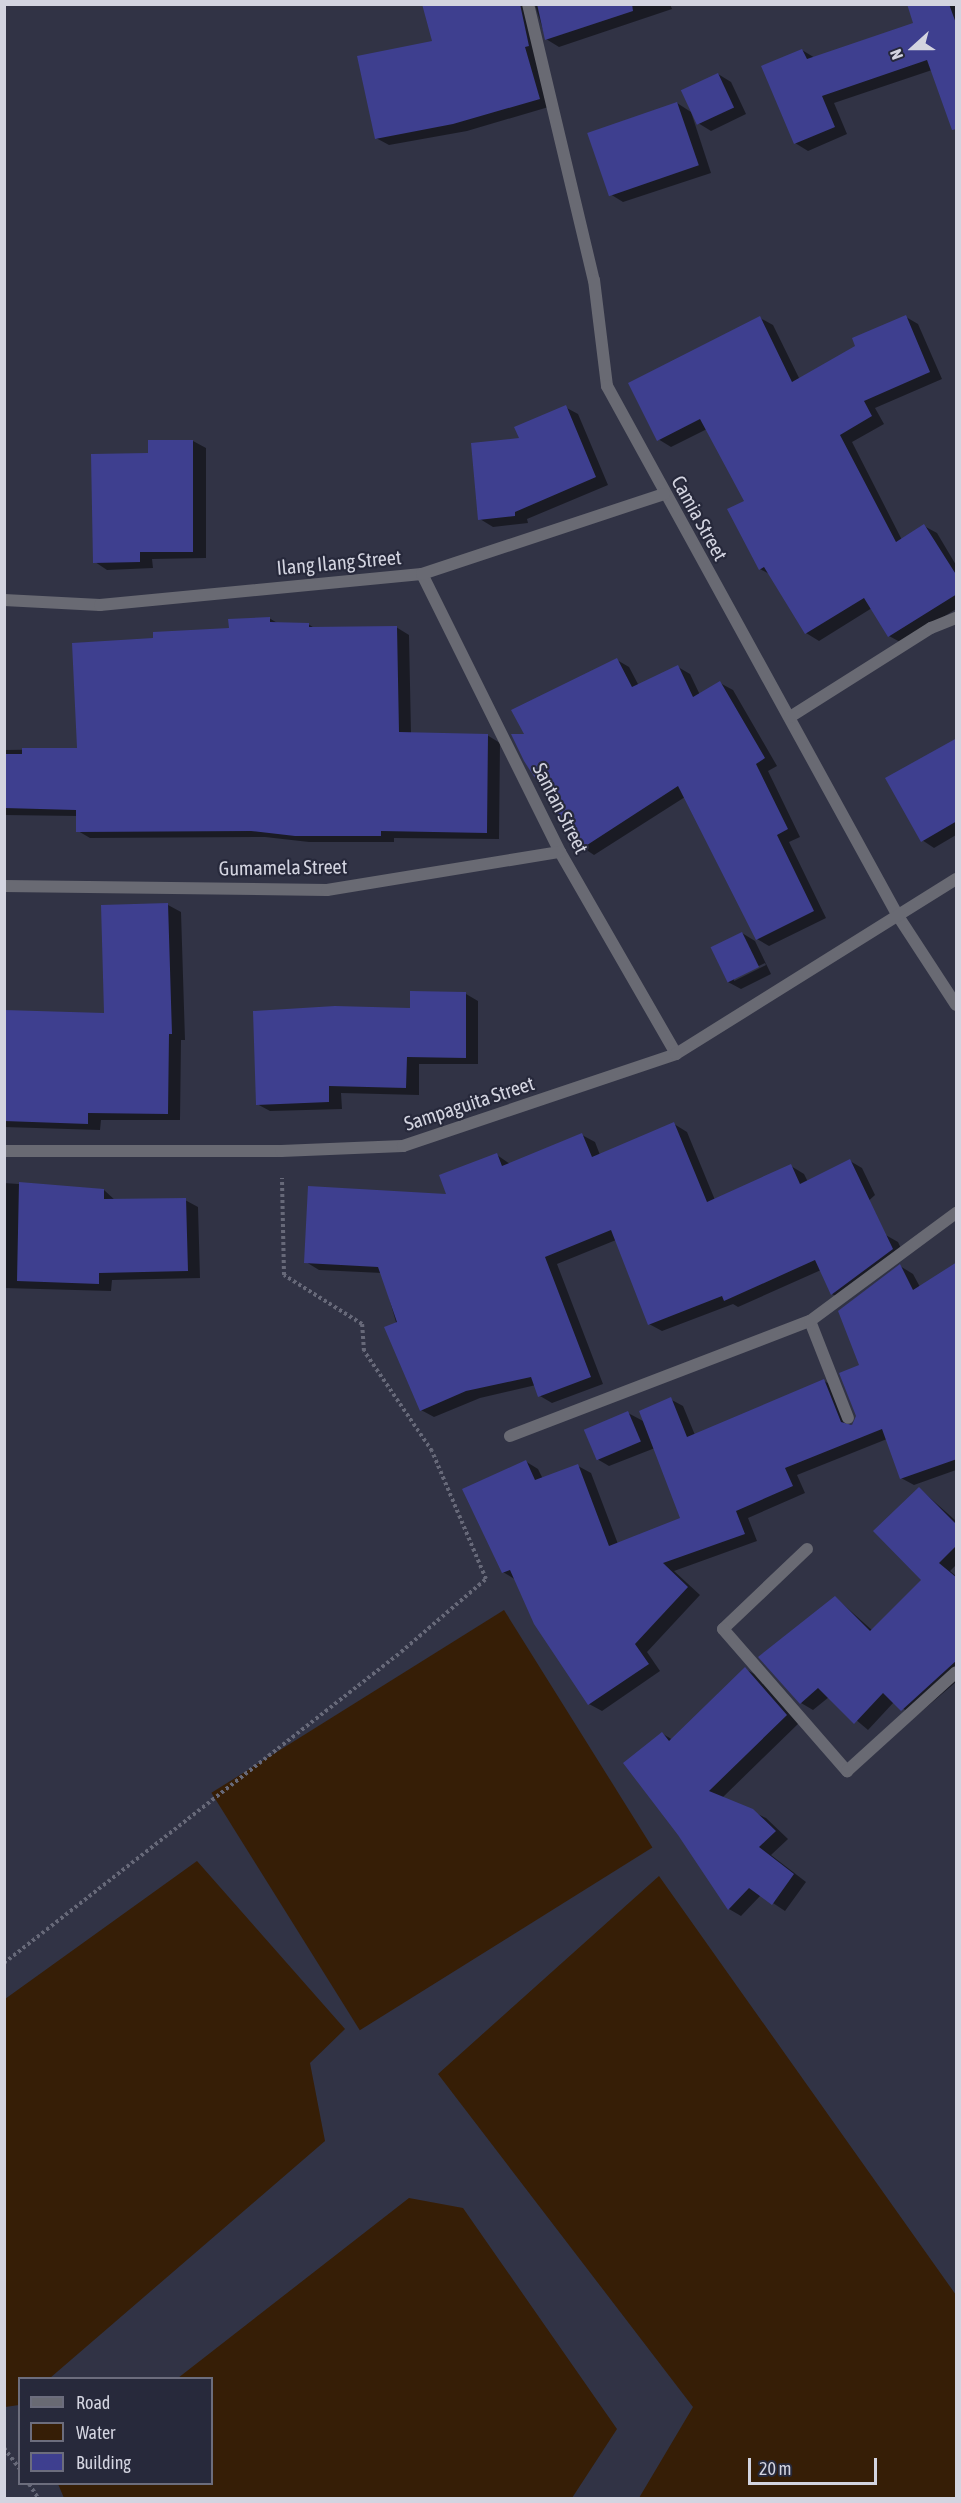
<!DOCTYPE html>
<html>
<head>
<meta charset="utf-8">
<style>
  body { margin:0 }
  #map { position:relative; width:961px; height:2503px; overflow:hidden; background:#313345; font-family:"Asap Condensed",sans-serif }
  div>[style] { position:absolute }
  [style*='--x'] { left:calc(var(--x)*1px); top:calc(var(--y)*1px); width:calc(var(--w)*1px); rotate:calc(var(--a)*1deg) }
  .water>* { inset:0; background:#361e06; transform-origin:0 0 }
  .shadow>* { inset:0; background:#0007 }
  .building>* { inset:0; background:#3e3f8f; transform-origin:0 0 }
  .path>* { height:4px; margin-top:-2px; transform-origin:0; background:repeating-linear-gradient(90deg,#676979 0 3px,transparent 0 6px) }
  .street>* { height:12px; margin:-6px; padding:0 6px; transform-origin:6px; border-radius:6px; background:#696a73 }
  span { translate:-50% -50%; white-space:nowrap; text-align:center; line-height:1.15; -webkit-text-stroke:4.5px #27293b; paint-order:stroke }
  .street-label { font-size:20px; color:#d3d4e0 }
  .frame { position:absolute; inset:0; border:6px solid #d3d4e0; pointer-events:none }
  .legend { position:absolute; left:18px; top:2377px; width:195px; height:108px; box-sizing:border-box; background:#27293b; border:2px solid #6c6d7d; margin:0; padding:8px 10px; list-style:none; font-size:18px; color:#d3d4e0 }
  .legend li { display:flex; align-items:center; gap:12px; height:30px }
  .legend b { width:30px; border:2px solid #6c6d7d }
  .north { position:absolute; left:883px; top:18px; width:60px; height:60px; -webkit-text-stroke:4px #27293b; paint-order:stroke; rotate:249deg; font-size:16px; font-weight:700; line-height:24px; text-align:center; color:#d3d4e0 }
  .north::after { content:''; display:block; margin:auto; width:21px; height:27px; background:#d3d4e0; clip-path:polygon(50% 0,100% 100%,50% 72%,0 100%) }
  .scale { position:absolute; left:748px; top:2458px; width:129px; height:27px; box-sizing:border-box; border:3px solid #d3d4e0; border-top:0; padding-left:8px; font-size:18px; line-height:21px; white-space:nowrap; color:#d3d4e0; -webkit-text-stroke:4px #27293b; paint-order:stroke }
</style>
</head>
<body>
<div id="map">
  <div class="water">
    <div style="left:504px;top:1610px;width:280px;height:345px;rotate:58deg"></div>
    <div style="clip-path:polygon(197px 1861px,345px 2029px,310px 2063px,325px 2141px,50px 2378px,20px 2378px,19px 2405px,5px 2407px,5px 1999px)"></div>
    <div style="clip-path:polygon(659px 1876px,956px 2295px,956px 2498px,639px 2498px,693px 2407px,438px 2074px)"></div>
    <div style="clip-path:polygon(409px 2198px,463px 2208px,617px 2429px,572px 2498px,64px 2498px,58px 2484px,212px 2484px,212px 2378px,178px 2378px)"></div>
  </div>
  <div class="shadow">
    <div style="clip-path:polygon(423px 4px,670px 4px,672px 9px,559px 47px,546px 39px,535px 5px,532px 14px,552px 106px,467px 131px,389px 145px,376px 138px,434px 42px)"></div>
    <div style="clip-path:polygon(930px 4px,956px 5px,956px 86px,932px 70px,834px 103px,847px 134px,808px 151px,795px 143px,763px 67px,802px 50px,815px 58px,915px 24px)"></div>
    <div style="clip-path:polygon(718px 74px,731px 82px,746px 114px,711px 131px,698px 123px)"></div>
    <div style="clip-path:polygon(677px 103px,691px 112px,711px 173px,623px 202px,610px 194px)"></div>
    <div style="clip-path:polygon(906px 317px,918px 324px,942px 379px,875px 408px,884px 424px,852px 442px,902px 540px,924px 526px,937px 533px,956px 565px,956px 609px,902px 643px,889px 636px,872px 608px,819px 641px,806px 633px,771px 575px,760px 569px,746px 501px,707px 429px,671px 447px,658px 439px,760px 318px,773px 325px,800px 380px)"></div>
    <div style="clip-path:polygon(565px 407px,578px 414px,608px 485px,527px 519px,528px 523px,493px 527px,480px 519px,521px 439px)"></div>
    <div style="clip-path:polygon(193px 441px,206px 448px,206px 558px,152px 559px,153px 568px,107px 570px,95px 562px,149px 455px)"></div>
    <div style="clip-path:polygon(269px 618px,279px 624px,308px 624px,316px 629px,396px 627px,409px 635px,411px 734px,487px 735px,500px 743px,499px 839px,394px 838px,394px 842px,309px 842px,265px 837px,90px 838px,78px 831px,78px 816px,4px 815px,4px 750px,79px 749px,154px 640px,230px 629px)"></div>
    <div style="clip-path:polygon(617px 660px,629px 667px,639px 686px,678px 667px,690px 674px,700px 695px,720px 683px,733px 690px,777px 766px,768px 771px,800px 837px,789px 842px,826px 918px,769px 946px,757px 939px,685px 797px,594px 855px,582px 847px,527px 736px)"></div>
    <div style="clip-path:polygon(956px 740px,956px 835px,934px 848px,922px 840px)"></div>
    <div style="clip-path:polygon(168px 905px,181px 912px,185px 1040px,181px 1040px,180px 1120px,101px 1120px,100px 1130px,4px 1127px,4px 1012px,106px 1015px)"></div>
    <div style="clip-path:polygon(evenodd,742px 933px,755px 941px,771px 974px,741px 989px,728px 982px,742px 933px,765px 963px,766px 965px,734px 981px,734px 978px,765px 963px)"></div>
    <div style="clip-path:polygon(466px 994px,478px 1001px,478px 1064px,419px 1064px,419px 1095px,341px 1093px,342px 1109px,270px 1111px,257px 1104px,411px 1009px)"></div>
    <div style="clip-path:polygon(674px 1124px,687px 1132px,715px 1200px,791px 1166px,804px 1174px,808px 1182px,850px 1161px,862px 1168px,875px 1195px,852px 1216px,898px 1242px,905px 1257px,845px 1301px,832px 1294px,821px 1270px,738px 1307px,733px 1304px,662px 1331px,649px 1324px,616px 1240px,557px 1264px,603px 1384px,552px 1403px,540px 1396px,536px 1385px,480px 1398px,434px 1417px,421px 1410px,382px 1273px,319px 1270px,306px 1262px,448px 1196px,497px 1155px,510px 1164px,582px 1135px,595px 1142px,600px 1155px)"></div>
    <div style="clip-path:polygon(4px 1183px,104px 1190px,116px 1201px,185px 1200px,198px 1207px,200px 1278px,112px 1280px,111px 1291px,4px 1288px)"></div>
    <div style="clip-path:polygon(956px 1264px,956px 1470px,914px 1485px,901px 1478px,887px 1439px,797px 1475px,805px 1493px,748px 1518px,757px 1541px,674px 1571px,700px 1595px,647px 1652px,660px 1671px,602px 1711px,589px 1704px,516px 1580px,503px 1572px,525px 1461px,538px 1469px,543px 1479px,578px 1466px,591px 1473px,618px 1544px,682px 1519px,655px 1448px,609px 1466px,597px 1459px,628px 1413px,645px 1422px,670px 1399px,683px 1406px,695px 1435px,824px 1381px,837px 1388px,852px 1428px,857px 1416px,860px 1366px,900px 1266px,913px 1274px,920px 1287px)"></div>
    <div style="clip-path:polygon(919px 1488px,956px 1521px,956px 1565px,950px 1571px,956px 1576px,956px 1682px,915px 1717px,894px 1702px,868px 1730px,829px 1697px,813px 1710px,801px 1703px,835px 1597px,873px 1631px,923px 1580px)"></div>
    <div style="clip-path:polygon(745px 1669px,758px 1676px,799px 1723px,722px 1798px,766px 1818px,788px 1839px,771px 1855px,806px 1882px,785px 1911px,761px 1895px,741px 1916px,729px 1909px,663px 1734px,673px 1740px)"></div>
  </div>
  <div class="building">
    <div style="clip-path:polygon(422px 4px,520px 4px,529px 46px,525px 47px,540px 99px,453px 124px,375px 139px,357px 56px,432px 41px)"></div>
    <div style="clip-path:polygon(537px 4px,632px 4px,633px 11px,545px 40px)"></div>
    <div style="clip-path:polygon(907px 4px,949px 4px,957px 26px,957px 129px,952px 130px,927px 60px,822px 96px,835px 127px,794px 144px,761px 66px,802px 49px,807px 59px,913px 23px)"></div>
    <div style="left:718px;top:73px;width:38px;height:41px;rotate:65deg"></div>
    <div style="left:677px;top:102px;width:67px;height:95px;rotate:71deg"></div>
    <div style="clip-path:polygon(906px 315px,930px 372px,864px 401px,872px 416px,840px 435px,896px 542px,924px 524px,957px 576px,957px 594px,888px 637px,864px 598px,805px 634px,764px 567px,759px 570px,727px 509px,744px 501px,700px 419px,657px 441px,628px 383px,760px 316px,792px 382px,855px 346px,852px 338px)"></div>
    <div style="clip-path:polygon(566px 405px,596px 477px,515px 512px,515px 516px,478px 520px,471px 443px,519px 438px,514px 427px)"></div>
    <div style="clip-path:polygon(148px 440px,193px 440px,193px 552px,140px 552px,140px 562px,93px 563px,91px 454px,148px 453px)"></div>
    <div style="clip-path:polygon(270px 617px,270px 622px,309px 623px,309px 627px,397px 626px,399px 732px,488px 734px,487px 833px,381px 831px,381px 836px,295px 836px,251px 831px,76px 832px,76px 810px,4px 808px,4px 754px,22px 754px,22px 748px,77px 748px,72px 643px,153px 638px,153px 632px,229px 628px,228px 619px)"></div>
    <div style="clip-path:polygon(617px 658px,632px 687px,678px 665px,693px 697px,720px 681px,765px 758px,756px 764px,788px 829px,777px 835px,814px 911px,756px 940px,678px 786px,581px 849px,524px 761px,511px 734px,524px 734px,511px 710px)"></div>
    <div style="clip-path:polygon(957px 738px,957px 821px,921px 842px,885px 778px)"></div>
    <div style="clip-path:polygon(168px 903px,172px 1034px,169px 1034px,168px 1114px,88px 1113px,88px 1124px,4px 1121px,4px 1010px,104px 1013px,101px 905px)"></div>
    <div style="left:742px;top:932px;width:39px;height:35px;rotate:64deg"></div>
    <div style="clip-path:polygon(410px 991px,466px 992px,466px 1058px,407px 1057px,406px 1088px,329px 1086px,329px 1102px,256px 1105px,253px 1011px,335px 1006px,410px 1008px)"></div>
    <div style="clip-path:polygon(674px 1122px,707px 1202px,791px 1164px,800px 1184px,850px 1159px,893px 1249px,831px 1295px,815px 1260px,724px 1301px,722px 1296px,648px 1325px,611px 1230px,545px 1257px,591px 1377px,538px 1397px,531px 1377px,466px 1391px,420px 1411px,384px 1327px,397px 1322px,378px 1267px,304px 1263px,308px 1186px,446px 1194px,439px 1175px,497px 1153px,502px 1166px,582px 1133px,592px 1157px)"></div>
    <div style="clip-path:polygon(19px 1182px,104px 1189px,104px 1199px,186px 1198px,188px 1271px,99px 1273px,99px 1284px,17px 1281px)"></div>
    <div style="clip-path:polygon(957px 1262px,957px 1459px,900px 1479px,882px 1429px,785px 1468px,793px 1486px,736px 1511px,745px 1534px,663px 1563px,688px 1587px,635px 1644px,649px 1664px,588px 1705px,534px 1624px,510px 1570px,502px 1573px,462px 1489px,526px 1460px,535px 1480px,578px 1464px,609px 1546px,680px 1518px,639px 1411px,671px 1397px,687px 1437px,824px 1379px,841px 1422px,852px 1425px,856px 1416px,839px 1373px,859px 1365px,838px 1311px,900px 1264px,913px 1290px)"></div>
    <div style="left:628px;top:1411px;width:33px;height:48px;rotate:67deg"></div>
    <div style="clip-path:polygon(919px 1487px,957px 1525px,957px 1545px,939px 1563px,957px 1578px,957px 1660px,901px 1711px,883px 1693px,854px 1724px,818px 1688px,800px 1704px,758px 1657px,835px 1596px,870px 1631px,921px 1580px,873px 1531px)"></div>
    <div style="clip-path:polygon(745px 1667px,787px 1715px,709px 1791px,753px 1809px,776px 1831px,759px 1847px,794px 1874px,772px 1905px,749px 1888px,728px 1910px,678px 1835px,623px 1763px,662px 1732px,669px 1741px)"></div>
  </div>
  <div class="path">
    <div style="--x:4;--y:1963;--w:504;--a:-38.07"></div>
    <div style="--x:401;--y:1652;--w:112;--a:-40.7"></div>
    <div style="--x:486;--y:1579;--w:139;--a:-112.9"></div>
    <div style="--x:432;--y:1451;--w:121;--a:-124.2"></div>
    <div style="--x:364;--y:1351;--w:27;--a:-94"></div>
    <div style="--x:362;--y:1324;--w:92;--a:-147.9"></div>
    <div style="--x:284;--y:1275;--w:97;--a:-91.2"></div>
    <div style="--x:4;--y:2448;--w:26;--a:53"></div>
    <div style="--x:29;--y:2484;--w:17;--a:57"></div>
  </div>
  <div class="street">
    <div style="--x:528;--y:4;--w:284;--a:76.6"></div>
    <div style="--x:594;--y:280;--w:107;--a:83"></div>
    <div style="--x:607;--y:386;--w:605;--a:61.23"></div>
    <div style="--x:898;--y:916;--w:106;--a:56.9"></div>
    <div style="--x:422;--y:574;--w:310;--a:63.6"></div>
    <div style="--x:560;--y:852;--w:233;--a:60.1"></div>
    <div style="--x:4;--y:600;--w:96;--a:3"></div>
    <div style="--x:100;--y:605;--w:323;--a:-5.5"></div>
    <div style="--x:422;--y:574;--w:255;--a:-18.3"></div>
    <div style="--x:790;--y:717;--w:167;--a:-32.3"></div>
    <div style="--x:931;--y:628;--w:27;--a:-22"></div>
    <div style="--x:4;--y:886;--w:323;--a:0.7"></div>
    <div style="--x:327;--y:890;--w:236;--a:-9.3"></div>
    <div style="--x:4;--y:1151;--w:277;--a:0"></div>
    <div style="--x:281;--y:1151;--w:122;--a:-2.3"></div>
    <div style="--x:403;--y:1146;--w:288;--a:-18.6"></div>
    <div style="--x:676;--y:1054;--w:330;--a:-32"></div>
    <div style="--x:810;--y:1321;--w:104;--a:68.6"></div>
    <div style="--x:510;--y:1436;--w:321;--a:-21"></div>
    <div style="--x:810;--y:1321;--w:182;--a:-36.5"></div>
    <div style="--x:807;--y:1549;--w:116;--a:136.4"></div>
    <div style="--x:723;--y:1629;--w:189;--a:48.9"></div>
    <div style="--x:847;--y:1771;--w:147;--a:-42.2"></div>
  </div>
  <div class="street-label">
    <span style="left:700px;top:518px;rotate:61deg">Camia Street</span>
    <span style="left:339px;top:562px;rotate:-5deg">Ilang Ilang Street</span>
    <span style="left:561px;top:808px;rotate:63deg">Santan Street</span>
    <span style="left:283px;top:867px;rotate:-1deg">Gumamela Street</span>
    <span style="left:469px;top:1103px;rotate:-18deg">Sampaguita Street</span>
  </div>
  <div class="frame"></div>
  <ul class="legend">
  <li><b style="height:8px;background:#696a73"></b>Road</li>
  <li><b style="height:16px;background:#361e06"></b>Water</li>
  <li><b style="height:16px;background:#3e3f8f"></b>Building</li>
  </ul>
  <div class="north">N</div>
  <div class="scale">20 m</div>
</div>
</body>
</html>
